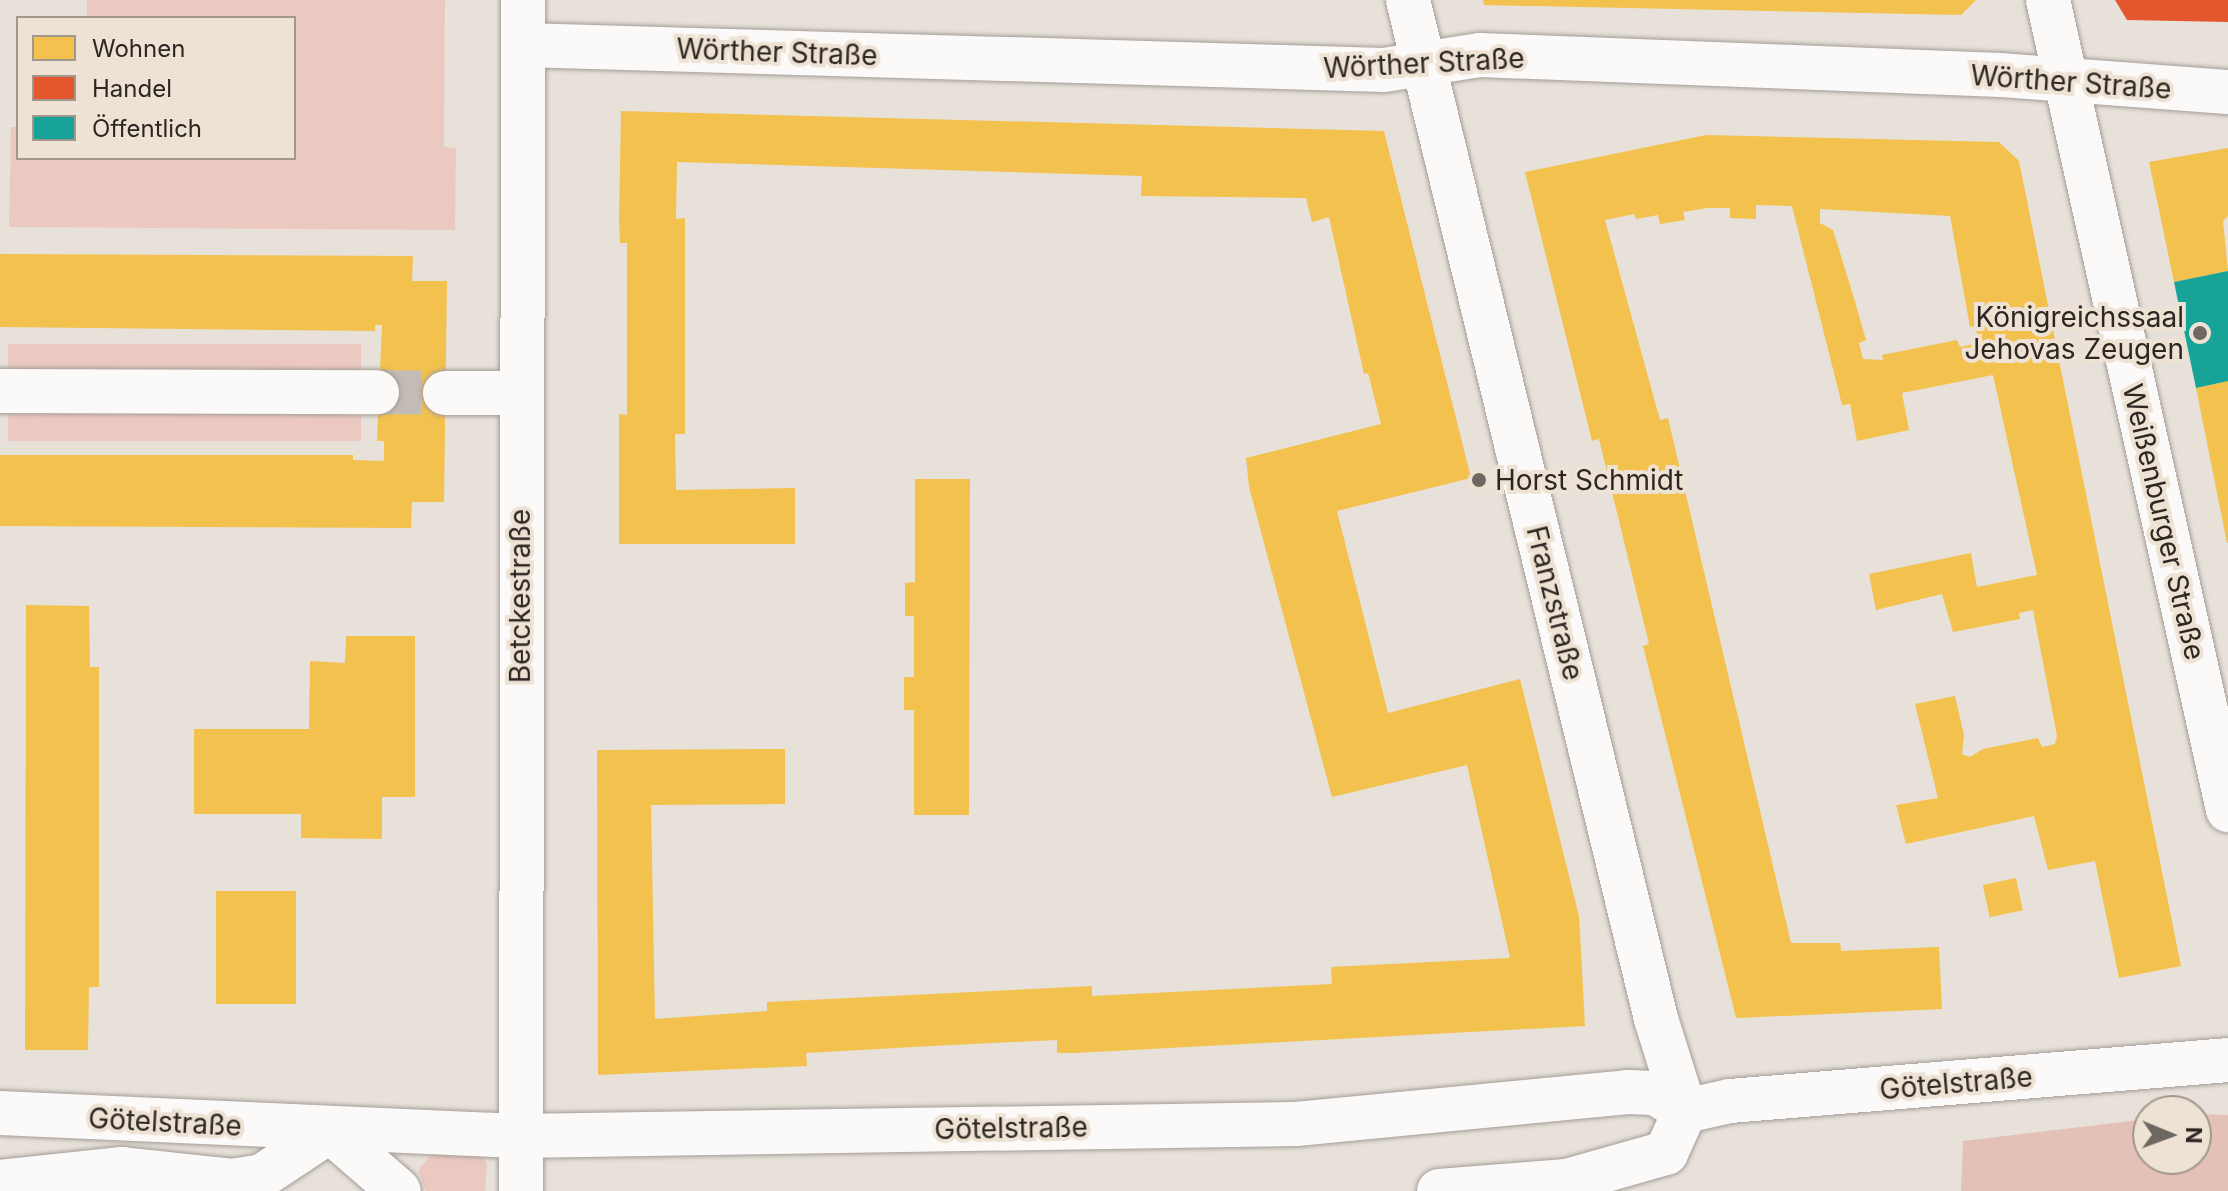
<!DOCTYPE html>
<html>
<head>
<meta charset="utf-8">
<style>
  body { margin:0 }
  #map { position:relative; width:2228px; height:1191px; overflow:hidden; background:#e8e1da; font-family:Inter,sans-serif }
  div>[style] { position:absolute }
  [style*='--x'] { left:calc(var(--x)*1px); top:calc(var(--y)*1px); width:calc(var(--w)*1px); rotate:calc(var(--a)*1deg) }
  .green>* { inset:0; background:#ecc9c0; transform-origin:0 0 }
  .forest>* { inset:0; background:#e4c1b6 }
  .homes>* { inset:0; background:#f2c14e; transform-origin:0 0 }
  .shops>* { inset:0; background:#e4572e }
  .public>* { inset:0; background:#17a398 }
  .minor-tunnel>* { height:44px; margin-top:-22px; transform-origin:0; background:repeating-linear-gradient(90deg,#c2bcb5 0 44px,transparent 0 66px) }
  .roads { filter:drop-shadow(0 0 2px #a39d98) drop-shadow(0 0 2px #a39d98) }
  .minor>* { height:44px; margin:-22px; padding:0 22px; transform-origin:22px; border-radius:22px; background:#fcfaf9 }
  .dots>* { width:22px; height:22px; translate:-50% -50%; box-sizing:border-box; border:4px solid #eee2d4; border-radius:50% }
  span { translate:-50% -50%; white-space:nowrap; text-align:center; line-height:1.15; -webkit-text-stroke:8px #eee2d4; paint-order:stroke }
  .street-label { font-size:28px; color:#2c2722 }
  .poi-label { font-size:28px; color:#2c2722 }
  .right { translate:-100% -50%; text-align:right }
  .left { translate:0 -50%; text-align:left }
  .legend { position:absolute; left:16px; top:16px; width:280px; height:144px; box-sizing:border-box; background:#eee2d4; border:2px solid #a0978d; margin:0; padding:10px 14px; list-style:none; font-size:24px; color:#2c2722 }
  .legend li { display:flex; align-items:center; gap:16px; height:40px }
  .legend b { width:40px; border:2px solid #a0978d }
  .north { position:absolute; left:2132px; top:1095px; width:80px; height:80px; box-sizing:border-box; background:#eee2d4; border:2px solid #a0978d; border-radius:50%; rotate:91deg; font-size:22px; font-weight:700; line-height:32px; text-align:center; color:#2c2722 }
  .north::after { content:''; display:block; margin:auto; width:28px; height:36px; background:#6e6862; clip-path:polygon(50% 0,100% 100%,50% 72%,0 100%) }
</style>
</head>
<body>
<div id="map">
  <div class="green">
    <div style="clip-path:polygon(87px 0,445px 0,444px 147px,456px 148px,455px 230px,9px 227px,11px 127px,18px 127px,18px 158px,294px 158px,294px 18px,87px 18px)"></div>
    <div style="left:8px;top:344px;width:353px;height:97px"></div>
    <div style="clip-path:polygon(433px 1153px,481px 1153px,487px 1165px,485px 1191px,426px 1191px,418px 1170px)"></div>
  </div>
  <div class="forest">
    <div style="clip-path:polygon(2196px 1114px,2228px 1115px,2228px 1191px,1961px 1191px,1963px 1141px,2148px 1119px,2148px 1159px,2196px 1159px)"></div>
  </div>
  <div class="homes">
    <div style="clip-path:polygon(1483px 0,1976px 0,1961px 15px,1484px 5px)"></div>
    <div style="clip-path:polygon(621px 111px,1384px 131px,1471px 478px,1337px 511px,1388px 713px,1520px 679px,1579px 916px,1585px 1026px,1075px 1053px,1057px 1053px,1057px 1040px,932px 1046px,806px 1053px,807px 1066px,598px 1075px,597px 750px,785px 749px,785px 804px,651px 805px,655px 1019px,767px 1011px,767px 1002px,1092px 986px,1092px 996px,1332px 984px,1331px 967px,1510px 958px,1467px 765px,1332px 797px,1249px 487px,1246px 458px,1381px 424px,1368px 373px,1364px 374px,1329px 217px,1312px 222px,1306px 198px,1141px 196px,1142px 176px,677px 162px,676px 219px,685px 218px,685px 434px,675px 434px,676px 490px,795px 488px,795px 544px,619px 544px,619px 414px,627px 415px,627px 243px,620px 243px,619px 220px)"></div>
    <div style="clip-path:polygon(evenodd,1706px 135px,1999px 142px,2019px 161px,2181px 966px,2119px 978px,2095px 861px,2048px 870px,2034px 816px,1906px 844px,1896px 805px,1938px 798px,1915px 704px,1955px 696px,1964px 735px,1962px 754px,1970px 757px,1983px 749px,2038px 738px,2042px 747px,2055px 744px,2057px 736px,2033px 610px,2019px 613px,2020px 619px,1953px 632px,1942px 594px,1876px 610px,1869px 574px,1971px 553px,1977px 587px,2037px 575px,1993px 375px,1902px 393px,1909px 430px,1857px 441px,1850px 404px,1842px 405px,1792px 206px,1756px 205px,1756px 219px,1730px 218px,1730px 208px,1707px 208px,1683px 212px,1685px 220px,1660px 224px,1658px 215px,1636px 219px,1634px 214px,1605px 220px,1660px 420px,1668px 418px,1791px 943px,1840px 943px,1841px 951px,1939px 947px,1942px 1009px,1736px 1018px,1643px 646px,1649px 644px,1599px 439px,1592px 441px,1525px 172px,1706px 135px,1820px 209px,1950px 216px,1970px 327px,1975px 326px,1978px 338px,1974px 344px,1960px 347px,1957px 340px,1882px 355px,1883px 360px,1863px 359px,1859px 343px,1866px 340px,1854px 298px,1833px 230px,1820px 223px,1820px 209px)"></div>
    <div style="clip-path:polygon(2228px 148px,2228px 216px,2223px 221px,2228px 271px,2174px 282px,2149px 162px)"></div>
    <div style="clip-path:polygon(0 254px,413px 256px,412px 281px,447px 281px,444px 502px,412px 502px,411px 528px,0 526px,0 455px,353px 455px,353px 460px,384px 461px,384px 441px,377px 441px,382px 325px,375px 325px,375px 331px,0 327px)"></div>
    <div style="clip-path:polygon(2228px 381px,2228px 543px,2227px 543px,2196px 388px)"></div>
    <div style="clip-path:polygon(915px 479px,970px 479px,969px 815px,914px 815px,914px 710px,904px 710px,904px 677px,914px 677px,914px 616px,905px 616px,905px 583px,915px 582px)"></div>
    <div style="clip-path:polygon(26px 605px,89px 606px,90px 667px,99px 667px,99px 987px,89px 987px,88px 1050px,25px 1050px)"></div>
    <div style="clip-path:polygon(346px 636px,415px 636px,415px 797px,382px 797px,382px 839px,301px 838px,301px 814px,194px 814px,194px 729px,309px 729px,310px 661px,345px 663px)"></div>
    <div style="left:2016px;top:878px;width:33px;height:34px;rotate:78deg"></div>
    <div style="left:216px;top:891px;width:80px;height:113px"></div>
  </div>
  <div class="shops">
    <div style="clip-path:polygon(2115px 0,2228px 0,2228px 22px,2127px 20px)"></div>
  </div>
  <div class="public">
    <div style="clip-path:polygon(2228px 271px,2228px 381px,2196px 388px,2174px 282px)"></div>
  </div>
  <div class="minor-tunnel">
    <div style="--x:377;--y:392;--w:68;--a:0.8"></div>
  </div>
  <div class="roads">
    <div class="minor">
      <div style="--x:1408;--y:0;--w:1049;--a:76.32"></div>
      <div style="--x:1656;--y:1019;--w:96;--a:72.5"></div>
      <div style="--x:2048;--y:0;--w:830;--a:77.47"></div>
      <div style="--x:523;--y:45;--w:861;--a:1.66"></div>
      <div style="--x:1384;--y:70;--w:97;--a:-8.9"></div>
      <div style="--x:1480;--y:55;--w:521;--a:2.2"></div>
      <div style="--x:2001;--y:75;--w:228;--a:4.3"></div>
      <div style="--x:0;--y:391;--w:377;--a:0.2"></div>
      <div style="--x:445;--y:393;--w:76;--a:0"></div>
      <div style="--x:0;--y:1113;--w:519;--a:2.54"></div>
      <div style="--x:518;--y:1136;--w:778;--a:-0.88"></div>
      <div style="--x:1296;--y:1124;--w:333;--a:-5.5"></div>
      <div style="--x:1627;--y:1092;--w:28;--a:2"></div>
      <div style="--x:1655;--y:1093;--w:35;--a:31"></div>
      <div style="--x:1685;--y:1111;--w:46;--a:-12.5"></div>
      <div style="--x:1730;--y:1101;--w:500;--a:-4.7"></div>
      <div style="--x:330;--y:1131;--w:91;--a:41"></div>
      <div style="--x:0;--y:1182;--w:123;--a:-6.1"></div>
      <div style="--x:122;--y:1169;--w:111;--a:6.2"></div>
      <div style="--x:232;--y:1181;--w:30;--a:-9"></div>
      <div style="--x:262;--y:1176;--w:82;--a:-33.5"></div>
      <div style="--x:521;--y:1191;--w:1191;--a:-89.9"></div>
      <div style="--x:1439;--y:1191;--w:128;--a:-4.5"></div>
      <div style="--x:1567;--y:1181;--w:103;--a:-15.8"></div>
      <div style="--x:1666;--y:1153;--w:46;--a:-65.7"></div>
    </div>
  </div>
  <div class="dots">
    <div style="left:2200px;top:333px;background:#6e6862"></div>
    <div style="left:1479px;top:480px;background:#6e6862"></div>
  </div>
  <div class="street-label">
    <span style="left:777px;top:52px;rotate:2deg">Wörther Straße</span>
    <span style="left:1424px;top:63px;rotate:-3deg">Wörther Straße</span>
    <span style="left:2071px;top:82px;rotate:4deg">Wörther Straße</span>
    <span style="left:2164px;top:522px;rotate:77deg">Weißenburger Straße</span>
    <span style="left:520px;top:596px;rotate:-90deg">Betckestraße</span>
    <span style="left:1555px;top:603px;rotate:76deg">Franzstraße</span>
    <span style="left:1956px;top:1083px;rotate:-5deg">Götelstraße</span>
    <span style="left:165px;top:1122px;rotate:3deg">Götelstraße</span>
    <span style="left:1011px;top:1128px;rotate:-1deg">Götelstraße</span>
  </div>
  <div class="poi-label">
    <span class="right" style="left:2184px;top:333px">Königreichssaal<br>Jehovas Zeugen</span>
    <span class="left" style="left:1495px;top:480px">Horst Schmidt</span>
  </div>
  <ul class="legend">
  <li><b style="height:22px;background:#f2c14e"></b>Wohnen</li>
  <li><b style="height:22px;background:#e4572e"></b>Handel</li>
  <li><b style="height:22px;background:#17a398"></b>Öffentlich</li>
  </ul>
  <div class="north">N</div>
</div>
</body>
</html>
